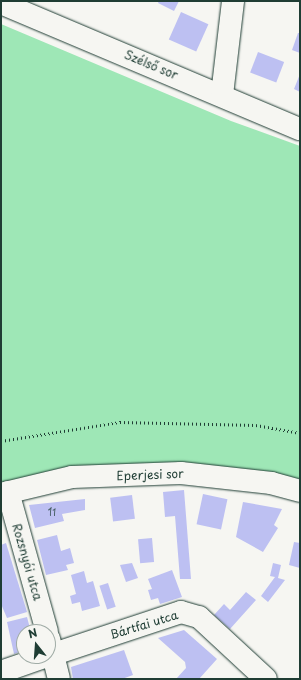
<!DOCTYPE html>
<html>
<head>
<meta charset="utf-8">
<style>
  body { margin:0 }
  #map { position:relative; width:301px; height:680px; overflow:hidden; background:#f6f6f2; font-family:"Playpen Sans",sans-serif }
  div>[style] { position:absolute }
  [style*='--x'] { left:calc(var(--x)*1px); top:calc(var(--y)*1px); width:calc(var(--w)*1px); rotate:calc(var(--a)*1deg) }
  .green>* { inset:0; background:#9ee7b6 }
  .building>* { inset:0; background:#bdc0f2; transform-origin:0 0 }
  .path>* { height:2.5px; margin-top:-1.25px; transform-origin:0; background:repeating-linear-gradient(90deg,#1f3d34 0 1px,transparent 0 4px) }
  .roads { filter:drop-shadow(0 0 1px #1f3d34) drop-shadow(0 0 1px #1f3d34) }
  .minor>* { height:22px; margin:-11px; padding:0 11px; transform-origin:11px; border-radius:11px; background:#f6f6f2 }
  span { translate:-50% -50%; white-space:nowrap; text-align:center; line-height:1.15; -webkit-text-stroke:3px #f6f6f2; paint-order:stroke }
  .number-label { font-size:10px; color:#465e64 }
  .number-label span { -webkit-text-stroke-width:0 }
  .street-label { font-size:12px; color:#1f3d34 }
  .frame { position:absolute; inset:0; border:2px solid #1f3d34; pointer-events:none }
  .north { position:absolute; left:16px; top:624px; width:40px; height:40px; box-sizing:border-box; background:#f6f6f2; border:1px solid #a0aca6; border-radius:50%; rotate:343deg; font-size:11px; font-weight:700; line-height:16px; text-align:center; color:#1f3d34 }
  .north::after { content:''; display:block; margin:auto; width:14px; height:18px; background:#1f3d34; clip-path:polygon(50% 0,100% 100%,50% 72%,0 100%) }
</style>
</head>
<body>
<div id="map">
  <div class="green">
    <div style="clip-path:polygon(1px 24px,231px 121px,300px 146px,300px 484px,212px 468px,1px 488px)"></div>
  </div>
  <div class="building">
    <div style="clip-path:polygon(159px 1px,179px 1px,174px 11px,158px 3px)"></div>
    <div style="left:181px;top:12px;width:30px;height:30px;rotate:24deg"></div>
    <div style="clip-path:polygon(298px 33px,300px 33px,300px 53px,292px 50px)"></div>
    <div style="left:258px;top:52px;width:28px;height:22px;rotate:21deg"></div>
    <div style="clip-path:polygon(300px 74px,300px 92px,294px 89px)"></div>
    <div style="clip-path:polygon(184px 490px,191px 579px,180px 579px,175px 516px,165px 517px,163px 492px)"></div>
    <div style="left:203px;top:494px;width:25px;height:31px;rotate:12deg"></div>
    <div style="left:132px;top:495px;width:24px;height:22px;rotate:83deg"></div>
    <div style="clip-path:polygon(85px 499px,85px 510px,62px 514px,64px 521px,35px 528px,29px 505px)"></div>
    <div style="clip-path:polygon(243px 502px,282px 509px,274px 525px,278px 528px,263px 552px,236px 537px)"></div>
    <div style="clip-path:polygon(57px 535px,61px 551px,70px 548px,74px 563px,66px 565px,68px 570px,46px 575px,37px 540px)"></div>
    <div style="left:152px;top:538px;width:24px;height:14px;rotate:85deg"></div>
    <div style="clip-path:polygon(294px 542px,300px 543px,300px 568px,289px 565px)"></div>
    <div style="clip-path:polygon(6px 543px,27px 612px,7px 618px,1px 604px,1px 545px)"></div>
    <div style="clip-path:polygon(132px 563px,138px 578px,126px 582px,120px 565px)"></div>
    <div style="clip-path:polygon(273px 563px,281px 565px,278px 578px,285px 580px,268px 602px,261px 596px,275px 577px,270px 576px)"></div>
    <div style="clip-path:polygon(172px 570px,182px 597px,160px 604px,158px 598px,151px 600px,148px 590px,152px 589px,148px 579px)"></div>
    <div style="clip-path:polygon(84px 571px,87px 583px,93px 581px,100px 606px,82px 611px,80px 602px,72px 604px,70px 596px,76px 594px,71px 575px)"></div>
    <div style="left:108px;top:583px;width:25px;height:9px;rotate:72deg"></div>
    <div style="clip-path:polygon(246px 592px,256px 600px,230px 629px,214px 615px,224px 604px,230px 610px)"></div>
    <div style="clip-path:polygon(27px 617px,31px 632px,24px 632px,24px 650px,14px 654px,7px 622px)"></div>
    <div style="clip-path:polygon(184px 630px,217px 659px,199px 679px,176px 679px,186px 668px,185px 662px,158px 638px)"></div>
    <div style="clip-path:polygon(124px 650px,133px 675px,122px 679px,73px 679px,71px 667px)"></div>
  </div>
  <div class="path">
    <div style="--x:1;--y:441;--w:121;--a:-9.1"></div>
    <div style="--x:120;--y:422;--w:136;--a:1.3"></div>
    <div style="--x:256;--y:425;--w:45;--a:10.3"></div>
  </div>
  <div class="roads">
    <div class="minor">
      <div style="--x:1;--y:3;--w:324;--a:22.9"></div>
      <div style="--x:222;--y:95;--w:95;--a:-83.3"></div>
      <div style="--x:8;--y:492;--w:145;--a:74.4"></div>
      <div style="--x:1;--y:494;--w:73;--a:-13.5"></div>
      <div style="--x:72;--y:477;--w:109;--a:-2.1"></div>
      <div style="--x:181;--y:473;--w:91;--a:6.3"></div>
      <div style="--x:271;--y:483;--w:30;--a:15"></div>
      <div style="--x:49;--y:639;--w:41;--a:76"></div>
      <div style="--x:48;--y:656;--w:140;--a:-18.3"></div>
      <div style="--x:181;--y:612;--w:19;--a:16"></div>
      <div style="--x:199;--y:617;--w:91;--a:42.8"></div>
      <div style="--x:1;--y:672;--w:49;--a:-19.2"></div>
    </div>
  </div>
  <div class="number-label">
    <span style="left:52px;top:512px">11</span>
  </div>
  <div class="street-label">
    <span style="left:151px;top:65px;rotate:23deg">Szélső sor</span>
    <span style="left:150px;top:475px;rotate:-2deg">Eperjesi sor</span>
    <span style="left:27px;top:562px;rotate:74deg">Rozsnyói utca</span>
    <span style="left:144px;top:625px;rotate:-17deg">Bártfai utca</span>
  </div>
  <div class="frame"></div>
  <div class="north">N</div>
</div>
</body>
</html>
